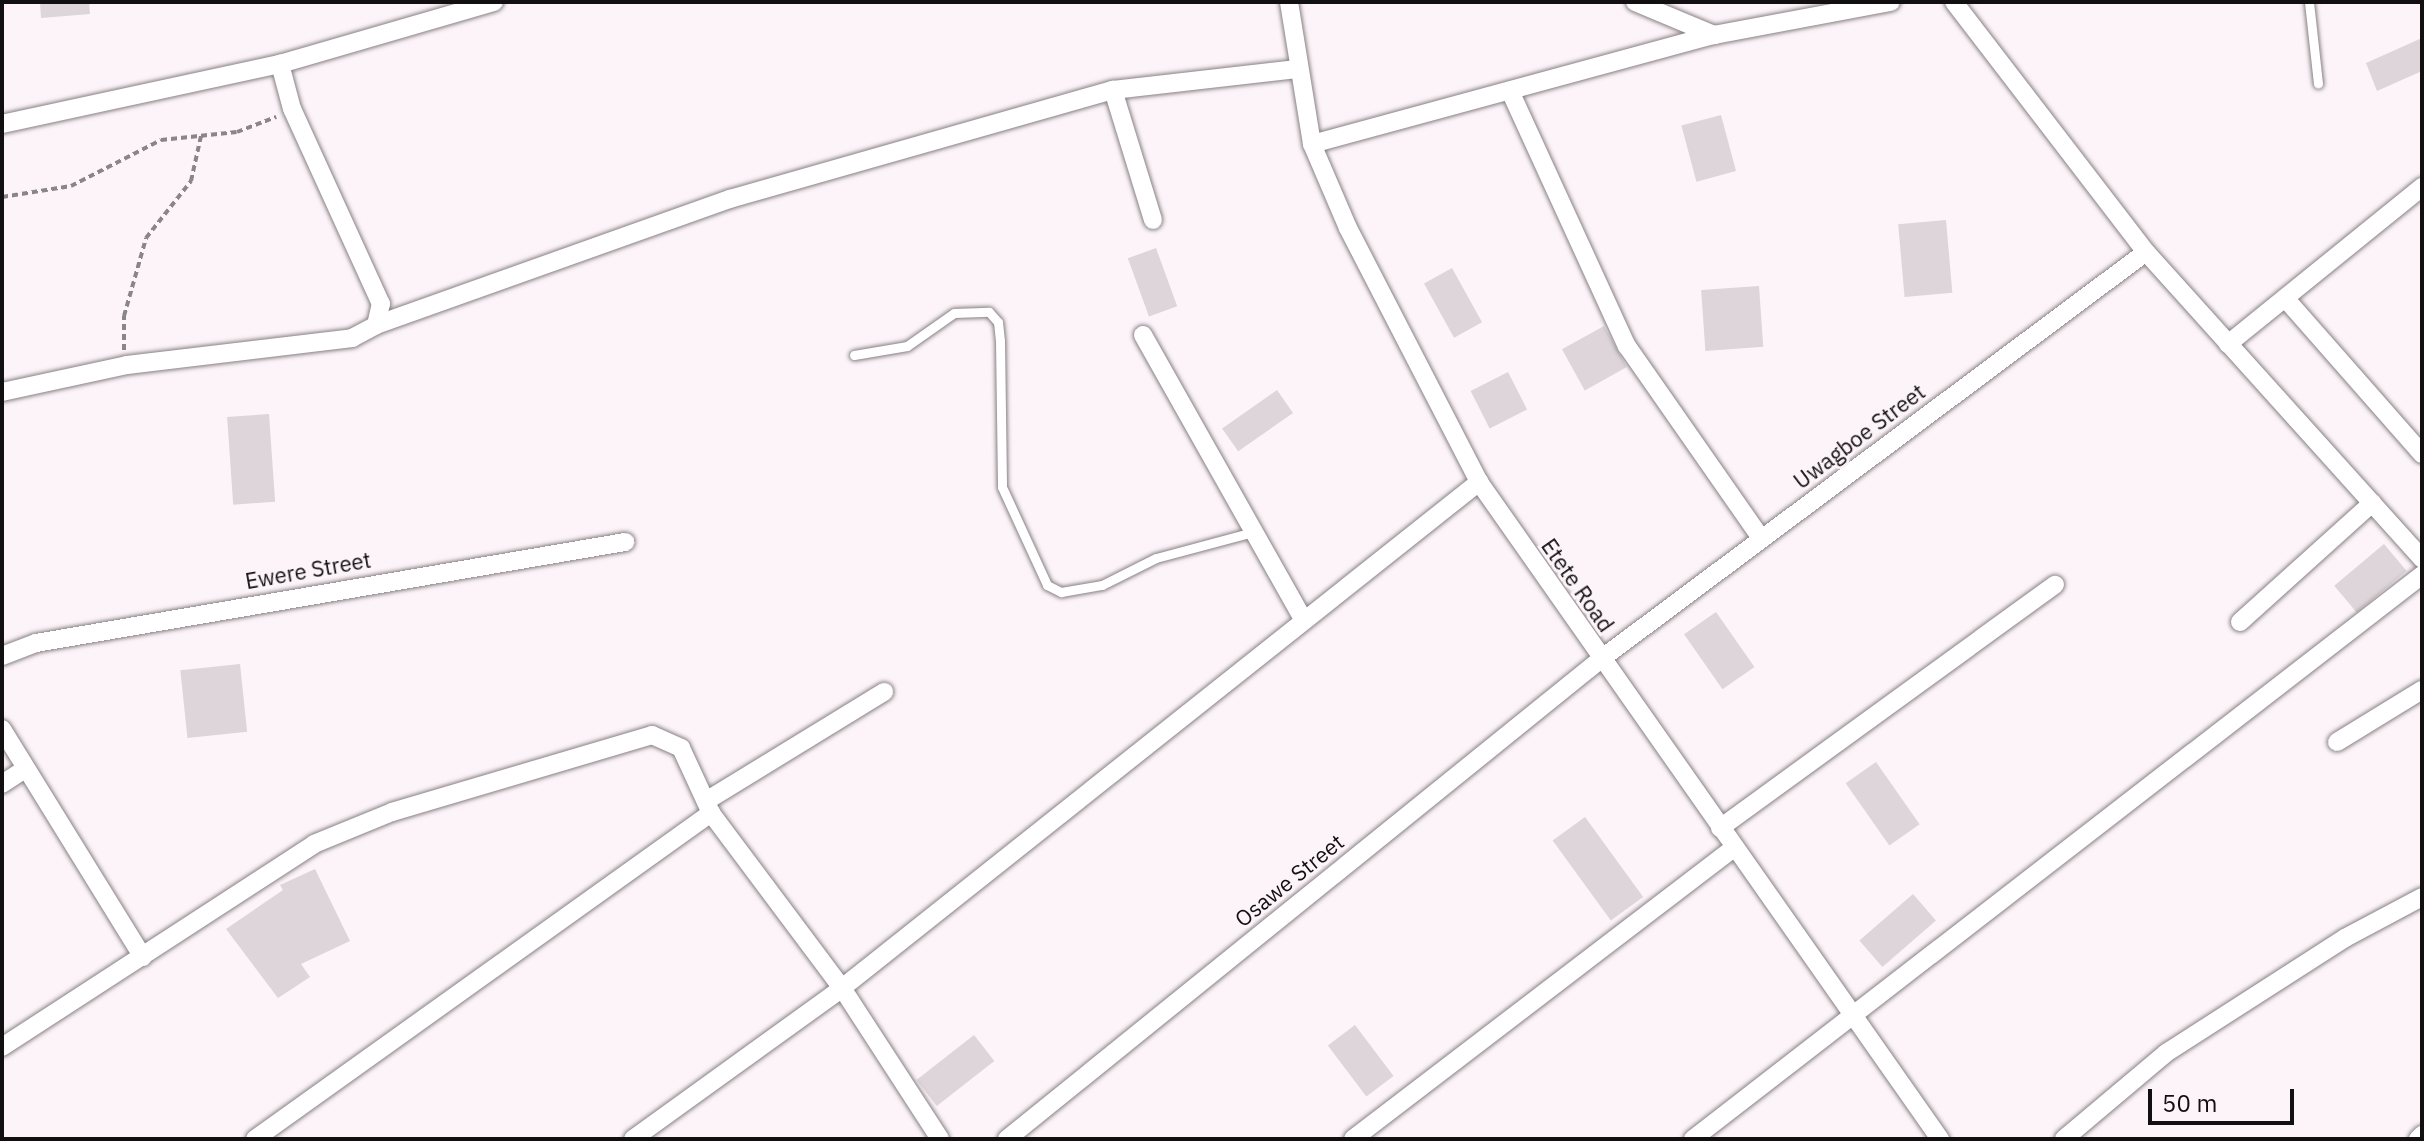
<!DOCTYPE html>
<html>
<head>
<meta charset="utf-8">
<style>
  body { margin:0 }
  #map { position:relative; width:2424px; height:1141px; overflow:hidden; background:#fcf4f8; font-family:"IBM Plex Sans",sans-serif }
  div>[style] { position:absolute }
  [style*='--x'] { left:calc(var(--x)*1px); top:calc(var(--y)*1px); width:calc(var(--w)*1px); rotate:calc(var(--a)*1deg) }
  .building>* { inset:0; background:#ddd5d9; transform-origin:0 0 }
  .path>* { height:4px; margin-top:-2px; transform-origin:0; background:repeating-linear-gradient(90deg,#8a8587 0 6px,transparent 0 10px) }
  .roads { filter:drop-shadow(0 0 2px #888084) drop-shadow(0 0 2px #888084) }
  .service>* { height:9px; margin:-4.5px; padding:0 4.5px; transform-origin:4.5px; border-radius:4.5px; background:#fff }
  .minor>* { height:18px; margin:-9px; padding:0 9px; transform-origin:9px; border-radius:9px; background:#fff }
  span { translate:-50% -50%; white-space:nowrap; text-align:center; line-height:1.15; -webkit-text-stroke:6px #fcf4f8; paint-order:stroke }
  .street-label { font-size:22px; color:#120f10 }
  .frame { position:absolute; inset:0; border:4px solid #120f10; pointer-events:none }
  .scale { position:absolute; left:2148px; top:1089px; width:146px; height:36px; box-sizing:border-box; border:4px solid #120f10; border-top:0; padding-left:10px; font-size:24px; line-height:28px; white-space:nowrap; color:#120f10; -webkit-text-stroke:6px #fcf4f8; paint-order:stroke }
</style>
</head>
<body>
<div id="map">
  <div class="building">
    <div style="clip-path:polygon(40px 2px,89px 2px,90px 14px,41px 18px)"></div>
    <div style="clip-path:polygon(2422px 38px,2422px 71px,2377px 91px,2366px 63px)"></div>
    <div style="left:1721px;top:115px;width:58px;height:41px;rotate:75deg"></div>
    <div style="left:1946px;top:220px;width:73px;height:48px;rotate:85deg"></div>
    <div style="left:1156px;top:248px;width:62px;height:30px;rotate:70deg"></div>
    <div style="left:1452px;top:268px;width:62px;height:32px;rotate:61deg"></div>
    <div style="left:1759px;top:286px;width:61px;height:58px;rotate:86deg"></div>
    <div style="left:1604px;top:326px;width:47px;height:48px;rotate:61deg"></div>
    <div style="left:1508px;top:372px;width:42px;height:42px;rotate:63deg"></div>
    <div style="left:1277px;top:390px;width:28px;height:67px;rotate:55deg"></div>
    <div style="left:269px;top:414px;width:88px;height:42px;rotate:86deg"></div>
    <div style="left:2384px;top:544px;width:35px;height:65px;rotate:50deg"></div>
    <div style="left:1716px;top:612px;width:67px;height:39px;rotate:55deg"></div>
    <div style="left:240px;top:664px;width:68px;height:60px;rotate:84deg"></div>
    <div style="left:1876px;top:762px;width:76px;height:37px;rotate:55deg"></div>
    <div style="left:1585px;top:817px;width:99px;height:40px;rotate:54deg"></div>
    <div style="clip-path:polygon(315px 869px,350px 941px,301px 964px,310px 977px,278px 998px,226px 929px,283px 890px,280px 885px)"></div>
    <div style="left:1913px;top:894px;width:35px;height:71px;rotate:49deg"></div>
    <div style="left:1355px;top:1025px;width:64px;height:34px;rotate:53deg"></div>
    <div style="left:974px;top:1035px;width:33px;height:73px;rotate:52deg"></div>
  </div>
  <div class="path">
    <div style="--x:2;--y:197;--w:70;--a:-9.1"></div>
    <div style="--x:71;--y:186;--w:101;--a:-27.1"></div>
    <div style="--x:161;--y:140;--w:76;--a:-6"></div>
    <div style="--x:237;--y:132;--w:42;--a:-21"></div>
    <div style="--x:124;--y:350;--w:34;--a:-90"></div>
    <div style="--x:124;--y:316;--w:81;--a:-74.2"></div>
    <div style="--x:146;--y:238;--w:73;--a:-51.7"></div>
    <div style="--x:191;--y:181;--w:46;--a:-77.5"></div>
  </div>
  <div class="roads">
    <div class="service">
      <div style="--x:2309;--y:2;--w:82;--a:83.7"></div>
      <div style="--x:854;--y:355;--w:54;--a:-9.6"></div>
      <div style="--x:907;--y:346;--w:57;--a:-35.1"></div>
      <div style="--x:954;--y:313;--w:35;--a:-2"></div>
      <div style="--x:989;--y:312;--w:13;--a:48"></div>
      <div style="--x:998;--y:322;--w:19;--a:84"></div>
      <div style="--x:1000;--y:341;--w:146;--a:89.2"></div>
      <div style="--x:1002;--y:487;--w:108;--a:65.3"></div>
      <div style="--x:1047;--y:585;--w:16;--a:27"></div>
      <div style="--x:1061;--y:592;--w:42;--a:-9.7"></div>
      <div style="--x:1102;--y:585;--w:60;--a:-26.6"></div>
      <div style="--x:1156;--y:558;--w:100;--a:-15"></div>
    </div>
    <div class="minor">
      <div style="--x:1289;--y:2;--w:144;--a:80.8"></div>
      <div style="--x:1312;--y:144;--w:91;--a:66.8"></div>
      <div style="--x:1348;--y:228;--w:286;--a:62.7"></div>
      <div style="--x:1479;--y:482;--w:803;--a:54.94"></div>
      <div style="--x:1635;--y:2;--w:86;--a:22.7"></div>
      <div style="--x:1954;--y:2;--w:315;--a:52.5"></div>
      <div style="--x:2146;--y:252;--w:413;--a:48"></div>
      <div style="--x:1113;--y:90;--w:136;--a:72.9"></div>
      <div style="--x:1510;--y:91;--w:281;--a:65.4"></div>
      <div style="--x:1627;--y:346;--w:234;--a:55.1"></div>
      <div style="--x:2;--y:124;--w:284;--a:-12.2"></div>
      <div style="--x:280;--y:64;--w:223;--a:-16.2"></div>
      <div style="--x:1312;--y:144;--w:417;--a:-15.2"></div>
      <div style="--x:1714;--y:35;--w:180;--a:-10.6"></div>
      <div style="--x:2285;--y:298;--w:208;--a:48.7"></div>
      <div style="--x:376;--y:325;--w:376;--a:-19.6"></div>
      <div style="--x:730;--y:199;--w:398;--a:-15.9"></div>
      <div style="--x:1113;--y:90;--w:185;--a:-6.5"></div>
      <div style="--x:1143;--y:335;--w:328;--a:60.6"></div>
      <div style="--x:2228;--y:344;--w:250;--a:-39"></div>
      <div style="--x:2;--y:392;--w:128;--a:-12.2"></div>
      <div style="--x:127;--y:365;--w:227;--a:-6.8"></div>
      <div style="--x:352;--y:338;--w:27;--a:-28"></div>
      <div style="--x:376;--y:325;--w:22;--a:-77"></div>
      <div style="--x:381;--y:304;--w:214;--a:-114.5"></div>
      <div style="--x:292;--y:109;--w:47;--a:-104.9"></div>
      <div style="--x:2240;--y:622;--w:178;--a:-42"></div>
      <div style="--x:2;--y:656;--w:36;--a:-21"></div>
      <div style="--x:36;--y:643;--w:598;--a:-9.73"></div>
      <div style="--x:2;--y:729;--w:268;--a:58.3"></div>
      <div style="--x:2337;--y:742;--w:100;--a:-31.5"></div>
      <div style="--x:2;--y:784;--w:27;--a:-33"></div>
      <div style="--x:706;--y:801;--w:209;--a:-31.5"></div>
      <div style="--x:1720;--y:828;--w:414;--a:-36"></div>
      <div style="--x:2;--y:1047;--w:372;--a:-33"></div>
      <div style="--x:314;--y:844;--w:84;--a:-22.3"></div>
      <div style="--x:392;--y:812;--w:271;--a:-16.5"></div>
      <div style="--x:652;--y:735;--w:32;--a:24"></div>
      <div style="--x:681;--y:748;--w:72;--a:65.2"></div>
      <div style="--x:711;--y:813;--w:219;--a:53.2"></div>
      <div style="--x:842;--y:988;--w:180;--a:57"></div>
      <div style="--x:255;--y:1139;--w:561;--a:-35.56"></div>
      <div style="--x:633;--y:1139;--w:258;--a:-35.8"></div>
      <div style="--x:842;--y:988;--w:814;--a:-38.46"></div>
      <div style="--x:1007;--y:1139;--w:764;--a:-38.94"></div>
      <div style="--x:1601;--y:659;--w:680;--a:-36.75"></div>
      <div style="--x:1353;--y:1139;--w:479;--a:-37.4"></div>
      <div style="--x:1693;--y:1139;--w:922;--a:-37.73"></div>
      <div style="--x:2064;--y:1139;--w:133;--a:-40.1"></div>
      <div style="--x:2166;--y:1053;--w:213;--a:-32.7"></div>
      <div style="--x:2345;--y:938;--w:87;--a:-28"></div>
      <div style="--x:2418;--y:1139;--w:6;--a:-45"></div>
    </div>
  </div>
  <div class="street-label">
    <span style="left:1859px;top:436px;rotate:-37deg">Uwagboe Street</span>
    <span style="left:308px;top:570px;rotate:-10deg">Ewere Street</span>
    <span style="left:1578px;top:585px;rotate:55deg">Etete Road</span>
    <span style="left:1289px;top:880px;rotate:-39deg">Osawe Street</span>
  </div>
  <div class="frame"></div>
  <div class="scale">50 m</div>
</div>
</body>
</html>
